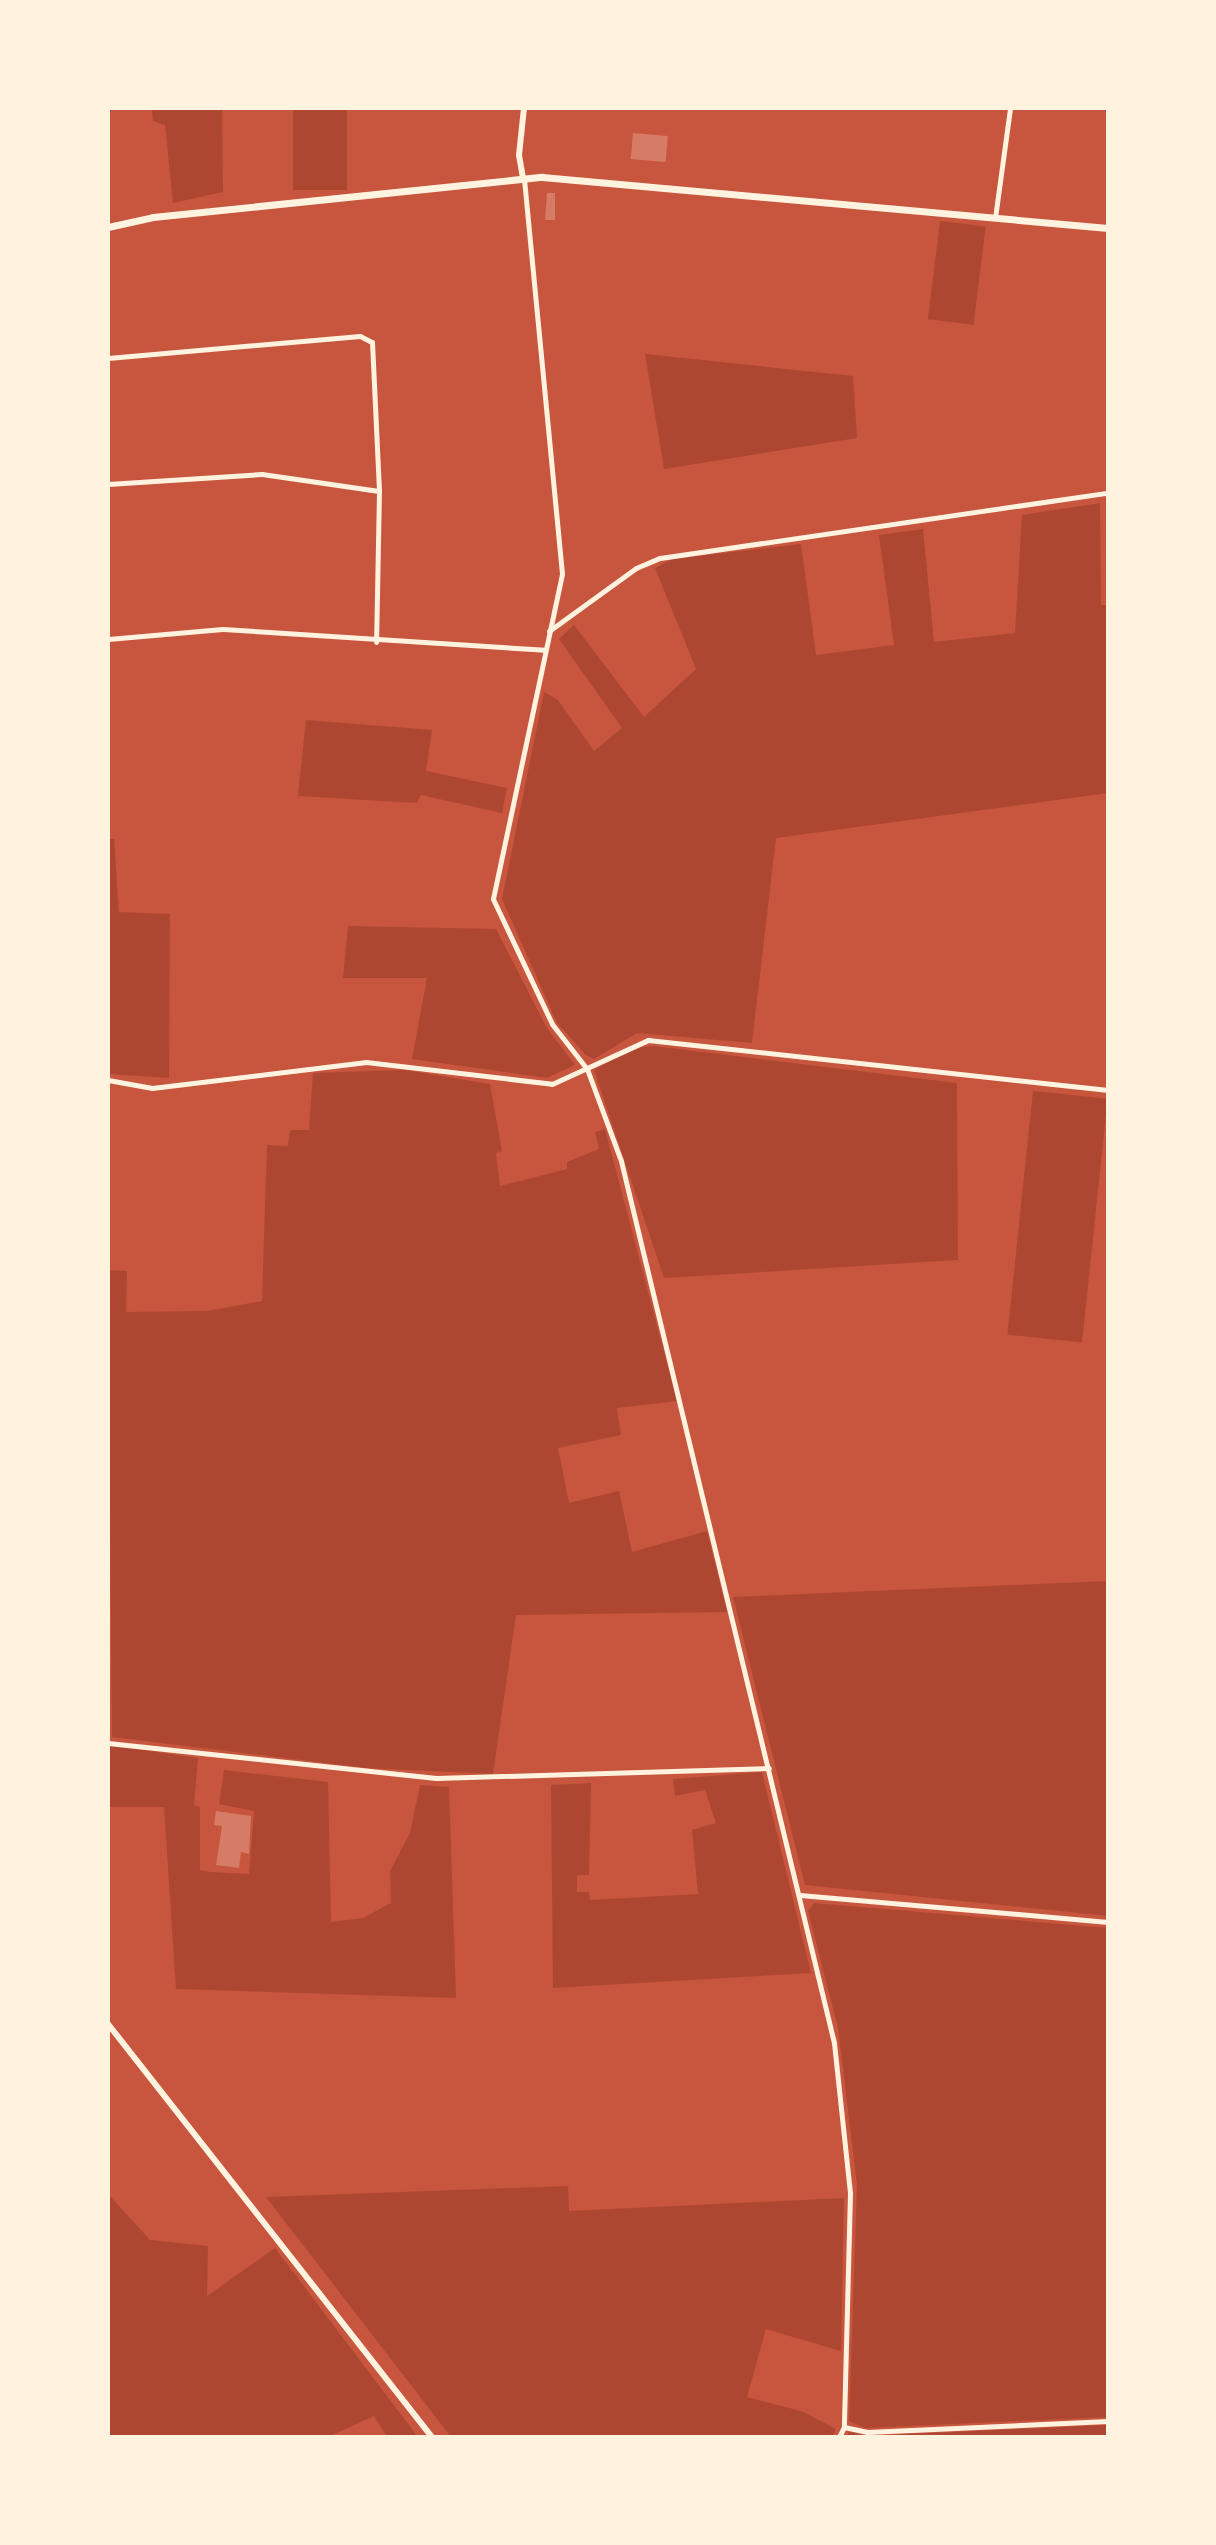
<!DOCTYPE html>
<html>
<head>
<meta charset="utf-8">
<style>
  body { margin:0 }
  #map { position:relative; width:1216px; height:2545px; overflow:hidden; background:#c8553d; font-family:"Alegreya Sans",sans-serif }
  div>[style] { position:absolute }
  [style*='--x'] { left:calc(var(--x)*1px); top:calc(var(--y)*1px); width:calc(var(--w)*1px); rotate:calc(var(--a)*1deg) }
  .green>* { inset:0; background:#ae4732; transform-origin:0 0 }
  .building>* { inset:0; background:#d67c66; transform-origin:0 0 }
  .minor>* { height:5px; margin:-2.5px; padding:0 2.5px; transform-origin:2.5px; border-radius:2.5px; background:#fff3e0 }
  .tertiary>* { height:6px; margin:-3px; padding:0 3px; transform-origin:3px; border-radius:3px; background:#fff3e0 }
  .secondary>* { height:7px; margin:-3.5px; padding:0 3.5px; transform-origin:3.5px; border-radius:3.5px; background:#fff3e0 }
  span { translate:-50% -50%; white-space:nowrap; text-align:center; line-height:1.15; -webkit-text-stroke:8px #fff3e0; paint-order:stroke }
  .frame { position:absolute; inset:0; border:110px solid #fff3e0; pointer-events:none }
</style>
</head>
<body>
<div id="map">
  <div class="green">
    <div style="clip-path:polygon(152px 108px,222px 108px,223px 192px,173px 203px,165px 125px,153px 121px)"></div>
    <div style="left:293px;top:108px;width:54px;height:82px"></div>
    <div style="left:940px;top:221px;width:46px;height:99px;rotate:7deg"></div>
    <div style="clip-path:polygon(645px 354px,853px 376px,857px 438px,664px 469px)"></div>
    <div style="clip-path:polygon(1100px 503px,1101px 605px,1108px 605px,1108px 793px,776px 838px,752px 1043px,637px 1033px,594px 1059px,586px 1055px,557px 1023px,502px 899px,544px 692px,558px 700px,594px 751px,622px 728px,559px 639px,574px 625px,644px 717px,696px 669px,655px 568px,673px 559px,801px 544px,816px 655px,894px 645px,879px 535px,923px 529px,934px 642px,1015px 633px,1022px 515px)"></div>
    <div style="clip-path:polygon(306px 720px,432px 730px,426px 771px,507px 788px,502px 813px,421px 795px,417px 803px,298px 796px)"></div>
    <div style="clip-path:polygon(108px 839px,114px 839px,119px 912px,170px 914px,169px 1078px,108px 1074px)"></div>
    <div style="clip-path:polygon(348px 926px,496px 929px,547px 1028px,575px 1065px,547px 1078px,412px 1059px,427px 978px,343px 978px)"></div>
    <div style="clip-path:polygon(654px 1046px,957px 1083px,958px 1260px,664px 1278px,594px 1070px,634px 1048px)"></div>
    <div style="clip-path:polygon(404px 1070px,490px 1084px,502px 1151px,496px 1153px,500px 1186px,567px 1169px,567px 1162px,599px 1149px,595px 1132px,605px 1129px,677px 1401px,617px 1408px,621px 1435px,558px 1448px,569px 1503px,619px 1491px,632px 1552px,707px 1531px,727px 1612px,516px 1615px,493px 1774px,367px 1768px,112px 1737px,108px 1270px,127px 1271px,126px 1312px,208px 1311px,262px 1301px,267px 1145px,288px 1146px,290px 1130px,309px 1130px,313px 1073px)"></div>
    <div style="left:1033px;top:1091px;width:75px;height:245px;rotate:6deg"></div>
    <div style="clip-path:polygon(1108px 1581px,1108px 1916px,805px 1885px,733px 1597px)"></div>
    <div style="clip-path:polygon(108px 1745px,198px 1758px,194px 1805px,200px 1807px,200px 1870px,211px 1872px,249px 1874px,254px 1811px,219px 1804px,224px 1770px,328px 1782px,331px 1922px,363px 1918px,391px 1903px,390px 1871px,410px 1833px,420px 1785px,449px 1787px,456px 1998px,176px 1989px,164px 1807px,108px 1807px)"></div>
    <div style="clip-path:polygon(762px 1772px,811px 1973px,553px 1988px,551px 1785px,591px 1783px,589px 1875px,577px 1875px,577px 1892px,589px 1892px,590px 1900px,698px 1894px,692px 1830px,716px 1823px,705px 1790px,675px 1796px,673px 1779px)"></div>
    <div style="clip-path:polygon(814px 1903px,1108px 1928px,1108px 2417px,865px 2428px,849px 2421px,857px 2184px,838px 2028px,808px 1911px)"></div>
    <div style="clip-path:polygon(568px 2186px,569px 2211px,844px 2198px,841px 2351px,766px 2329px,747px 2397px,801px 2411px,836px 2429px,832px 2437px,451px 2437px,266px 2197px)"></div>
    <div style="clip-path:polygon(108px 2194px,150px 2240px,208px 2246px,207px 2296px,275px 2248px,418px 2437px,387px 2437px,374px 2416px,328px 2437px,108px 2437px)"></div>
    <div style="clip-path:polygon(1108px 2425px,1108px 2437px,847px 2437px,849px 2432px,866px 2436px)"></div>
  </div>
  <div class="building">
    <div style="left:633px;top:133px;width:35px;height:26px;rotate:5deg"></div>
    <div style="clip-path:polygon(547px 193px,555px 193px,555px 220px,545px 220px)"></div>
    <div style="clip-path:polygon(216px 1811px,251px 1816px,249px 1854px,241px 1852px,239px 1868px,216px 1865px,222px 1826px,214px 1825px)"></div>
  </div>
  <div class="minor">
    <div style="--x:524;--y:179;--w:397;--a:84.5"></div>
    <div style="--x:562;--y:574;--w:332;--a:102"></div>
    <div style="--x:493;--y:899;--w:138;--a:64.7"></div>
    <div style="--x:552;--y:1024;--w:57;--a:52.1"></div>
    <div style="--x:587;--y:1069;--w:98;--a:69.7"></div>
    <div style="--x:621;--y:1161;--w:907;--a:76.42"></div>
    <div style="--x:834;--y:2043;--w:151;--a:83.9"></div>
    <div style="--x:850;--y:2193;--w:234;--a:91.5"></div>
    <div style="--x:844;--y:2427;--w:11;--a:117"></div>
    <div style="--x:995;--y:218;--w:111;--a:-82.2"></div>
    <div style="--x:108;--y:358;--w:253;--a:-5"></div>
    <div style="--x:360;--y:336;--w:13;--a:27"></div>
    <div style="--x:372;--y:342;--w:149;--a:87.3"></div>
    <div style="--x:379;--y:491;--w:151;--a:91.1"></div>
    <div style="--x:108;--y:484;--w:154;--a:-3.7"></div>
    <div style="--x:262;--y:474;--w:118;--a:8.3"></div>
    <div style="--x:549;--y:631;--w:107;--a:-35.9"></div>
    <div style="--x:636;--y:568;--w:26;--a:-23"></div>
    <div style="--x:660;--y:558;--w:453;--a:-8.3"></div>
    <div style="--x:108;--y:639;--w:115;--a:-5"></div>
    <div style="--x:223;--y:629;--w:322;--a:3.7"></div>
    <div style="--x:108;--y:1080;--w:45;--a:10.3"></div>
    <div style="--x:152;--y:1088;--w:216;--a:-6.9"></div>
    <div style="--x:366;--y:1062;--w:187;--a:6.7"></div>
    <div style="--x:552;--y:1084;--w:106;--a:-24.6"></div>
    <div style="--x:648;--y:1040;--w:463;--a:6.2"></div>
    <div style="--x:108;--y:1743;--w:330;--a:6.1"></div>
    <div style="--x:436;--y:1778;--w:333;--a:-1.7"></div>
    <div style="--x:800;--y:1895;--w:309;--a:5"></div>
    <div style="--x:844;--y:2427;--w:24;--a:12"></div>
    <div style="--x:867;--y:2432;--w:241;--a:-2.6"></div>
  </div>
  <div class="tertiary">
    <div style="--x:523;--y:178;--w:23;--a:-100"></div>
    <div style="--x:519;--y:155;--w:47;--a:-83.9"></div>
    <div style="--x:108;--y:2024;--w:525;--a:51.89"></div>
  </div>
  <div class="secondary">
    <div style="--x:108;--y:227;--w:46;--a:-12.5"></div>
    <div style="--x:153;--y:217;--w:391;--a:-5.9"></div>
    <div style="--x:542;--y:177;--w:568;--a:5.15"></div>
  </div>
  <div class="frame"></div>
</div>
</body>
</html>
